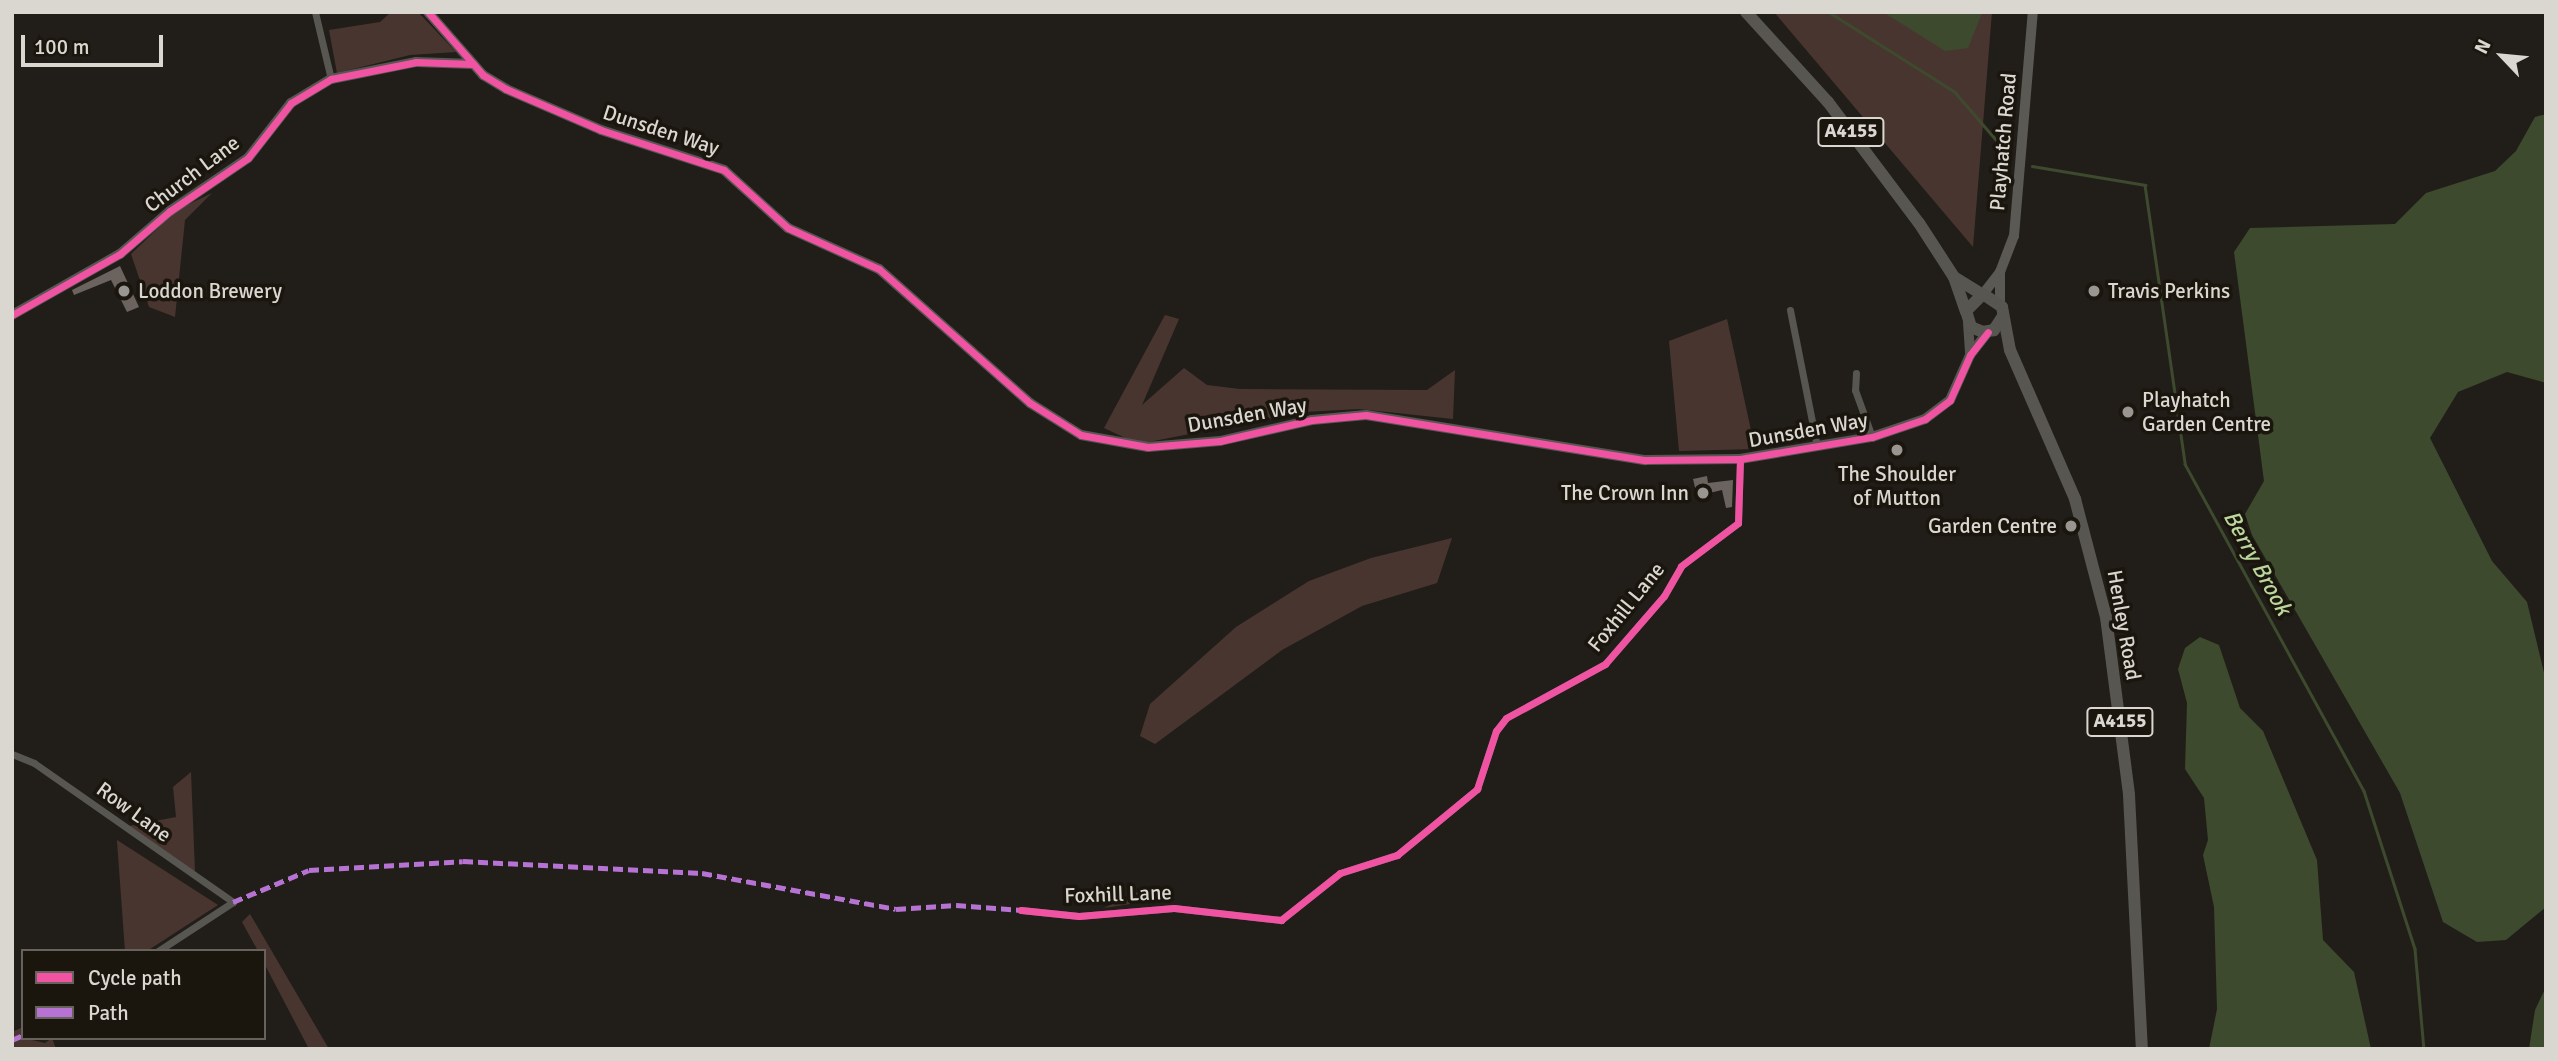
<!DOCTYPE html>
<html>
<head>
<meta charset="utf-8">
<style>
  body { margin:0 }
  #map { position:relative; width:2558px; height:1061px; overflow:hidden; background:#211e1a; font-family:Signika,sans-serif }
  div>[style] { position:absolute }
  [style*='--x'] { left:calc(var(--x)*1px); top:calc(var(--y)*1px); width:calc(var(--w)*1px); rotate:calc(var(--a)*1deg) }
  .green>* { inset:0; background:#493530 }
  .water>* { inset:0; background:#3d4a2d }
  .stream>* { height:2.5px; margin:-1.25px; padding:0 1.25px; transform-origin:1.25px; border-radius:1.25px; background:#3d4a2d }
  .building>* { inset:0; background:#6b635d }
  .minor>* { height:7px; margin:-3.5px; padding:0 3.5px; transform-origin:3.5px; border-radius:3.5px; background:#575651 }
  .tertiary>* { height:10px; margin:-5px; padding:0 5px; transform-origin:5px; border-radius:5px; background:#575651 }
  .secondary>* { height:10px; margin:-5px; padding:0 5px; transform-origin:5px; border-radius:5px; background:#5a5953 }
  .primary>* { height:12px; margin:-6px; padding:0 6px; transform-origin:6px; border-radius:6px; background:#585650 }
  .quiet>* { height:5px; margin-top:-2.5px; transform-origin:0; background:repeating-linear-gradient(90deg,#b673d3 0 10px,transparent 0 15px) }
  .cycleway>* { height:7px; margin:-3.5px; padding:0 3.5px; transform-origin:3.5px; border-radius:3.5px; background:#f153a3 }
  .dots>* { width:19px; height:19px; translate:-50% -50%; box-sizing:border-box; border:4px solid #1a160e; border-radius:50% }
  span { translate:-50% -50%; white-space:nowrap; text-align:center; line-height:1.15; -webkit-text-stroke:7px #1a160e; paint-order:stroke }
  .shield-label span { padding:2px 5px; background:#1a160e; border:2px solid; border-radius:5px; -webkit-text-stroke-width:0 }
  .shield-label { font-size:19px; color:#dad7d1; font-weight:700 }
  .street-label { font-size:21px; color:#dad7d1 }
  .poi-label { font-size:21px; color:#dad7d1 }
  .left { translate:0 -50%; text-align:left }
  .right { translate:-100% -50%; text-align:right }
  .water-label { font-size:23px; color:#bbd69d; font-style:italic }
  .frame { position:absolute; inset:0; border:14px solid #dad7d1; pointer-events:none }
  .legend { position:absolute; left:21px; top:949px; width:245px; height:91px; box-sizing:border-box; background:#1a160e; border:2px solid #67635c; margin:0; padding:9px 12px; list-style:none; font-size:21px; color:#dad7d1 }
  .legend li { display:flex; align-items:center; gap:14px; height:35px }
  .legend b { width:35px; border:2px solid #67635c }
  .north { position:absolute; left:2467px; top:21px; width:70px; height:70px; -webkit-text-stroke:5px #1a160e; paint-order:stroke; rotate:296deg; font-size:19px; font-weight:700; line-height:28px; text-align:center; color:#dad7d1 }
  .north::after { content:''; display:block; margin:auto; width:24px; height:32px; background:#dad7d1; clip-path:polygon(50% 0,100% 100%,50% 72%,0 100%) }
  .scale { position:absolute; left:21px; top:35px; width:142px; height:32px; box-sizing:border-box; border:4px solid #dad7d1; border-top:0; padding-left:9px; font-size:21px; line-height:24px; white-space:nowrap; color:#dad7d1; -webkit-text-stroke:5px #1a160e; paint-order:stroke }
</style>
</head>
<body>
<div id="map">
  <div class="green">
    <div style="clip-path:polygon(391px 12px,418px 12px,456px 52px,410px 55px,337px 73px,329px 30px,380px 22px)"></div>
    <div style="clip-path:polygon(1774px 12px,1992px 12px,1973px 247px)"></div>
    <div style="clip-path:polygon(212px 193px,185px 220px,175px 317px,149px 307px,131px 254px,177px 210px)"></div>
    <div style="clip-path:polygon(1165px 315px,1179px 319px,1142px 405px,1184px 368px,1207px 385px,1240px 389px,1427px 390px,1455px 370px,1453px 419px,1359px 409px,1303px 412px,1138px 444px,1104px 428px)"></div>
    <div style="clip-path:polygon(1727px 319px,1755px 449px,1679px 451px,1669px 341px)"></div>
    <div style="clip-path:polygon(1452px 538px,1437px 583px,1362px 606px,1282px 650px,1155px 744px,1140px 736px,1150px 704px,1236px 627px,1309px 581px,1371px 558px)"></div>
    <div style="clip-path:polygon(191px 772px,195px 872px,124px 827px,176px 817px,173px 787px)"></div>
    <div style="clip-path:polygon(117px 841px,117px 840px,218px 905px,147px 951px,125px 951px)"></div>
    <div style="clip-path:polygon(1140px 891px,1164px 895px,1163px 899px,1104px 908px)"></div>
    <div style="clip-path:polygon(250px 914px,329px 1049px,309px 1049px,264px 963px,264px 951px,258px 951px,242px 922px)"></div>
    <div style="clip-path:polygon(23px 1027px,23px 1038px,45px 1043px,52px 1038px,56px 1049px,12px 1049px,12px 1032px)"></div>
  </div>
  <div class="water">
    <div style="clip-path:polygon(1883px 12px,1982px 12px,1982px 13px,1968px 48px,1945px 51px)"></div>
    <div style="clip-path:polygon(2546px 114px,2546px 383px,2507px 372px,2458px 392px,2430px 438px,2492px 561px,2527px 602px,2546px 681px,2546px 907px,2506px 940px,2477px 942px,2443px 922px,2400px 793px,2252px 535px,2245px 514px,2264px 481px,2234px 252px,2250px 228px,2395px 224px,2426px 193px,2495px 171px,2516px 151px,2535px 117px)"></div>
    <div style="clip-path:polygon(2200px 637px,2219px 645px,2240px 708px,2263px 731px,2317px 860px,2323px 940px,2354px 972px,2371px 1049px,2209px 1049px,2217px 1009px,2214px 907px,2203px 855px,2208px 840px,2204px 798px,2185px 769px,2187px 703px,2178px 669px,2185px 648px)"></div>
    <div style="clip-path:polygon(2546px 987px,2546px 1049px,2529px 1049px,2535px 1010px)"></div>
  </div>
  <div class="stream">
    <div style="--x:1829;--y:12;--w:149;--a:32.4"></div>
    <div style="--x:1955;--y:92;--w:66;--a:49.3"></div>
    <div style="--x:2032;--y:166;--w:115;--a:9.5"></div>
    <div style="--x:2145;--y:185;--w:282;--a:81.8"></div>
    <div style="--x:2185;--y:464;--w:373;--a:61.3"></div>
    <div style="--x:2364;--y:791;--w:166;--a:72.1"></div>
    <div style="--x:2415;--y:949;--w:100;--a:84.9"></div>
  </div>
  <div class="building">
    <div style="clip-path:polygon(120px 266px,139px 307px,127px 312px,111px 280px,74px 295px,72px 290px)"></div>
    <div style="clip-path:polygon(1707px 476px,1708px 483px,1733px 480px,1732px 507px,1726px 508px,1722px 490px,1697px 496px,1693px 479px)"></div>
  </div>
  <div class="minor">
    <div style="--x:315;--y:12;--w:69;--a:76.6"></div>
    <div style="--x:1790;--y:310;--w:139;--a:78.8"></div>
    <div style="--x:1856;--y:373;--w:17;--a:93"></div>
    <div style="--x:1855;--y:390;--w:50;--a:70.1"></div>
    <div style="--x:12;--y:754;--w:24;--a:22"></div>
    <div style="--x:34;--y:763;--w:243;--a:34.9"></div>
    <div style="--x:233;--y:902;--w:90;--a:146.8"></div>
    <div style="--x:1021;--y:910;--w:58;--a:5.9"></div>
    <div style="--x:1079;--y:916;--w:95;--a:-4.8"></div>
    <div style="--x:1174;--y:908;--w:108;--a:6.4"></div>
    <div style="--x:1281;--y:920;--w:75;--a:-38.5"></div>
    <div style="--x:1340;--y:873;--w:60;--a:-17.5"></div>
    <div style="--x:1397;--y:855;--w:104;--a:-39.5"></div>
    <div style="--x:1477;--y:789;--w:61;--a:-71.9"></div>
    <div style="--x:1496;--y:731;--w:16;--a:-52"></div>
    <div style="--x:1506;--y:718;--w:113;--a:-28.6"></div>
    <div style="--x:1605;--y:664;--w:90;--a:-49.1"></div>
    <div style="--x:1664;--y:596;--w:34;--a:-60"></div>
    <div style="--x:1681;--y:566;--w:71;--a:-37"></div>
    <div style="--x:1738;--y:523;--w:64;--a:-88.2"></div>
  </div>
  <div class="tertiary">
    <div style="--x:428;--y:12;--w:84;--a:48.9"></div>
    <div style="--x:483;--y:75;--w:27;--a:31"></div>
    <div style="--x:506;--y:89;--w:103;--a:23.3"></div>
    <div style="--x:601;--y:130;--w:129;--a:18"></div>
    <div style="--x:724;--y:170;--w:86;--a:42.2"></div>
    <div style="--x:788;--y:228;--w:100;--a:24.3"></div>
    <div style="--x:879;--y:269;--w:202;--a:41.6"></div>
    <div style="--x:1030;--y:403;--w:60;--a:32.1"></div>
    <div style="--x:1081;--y:435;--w:68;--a:10.2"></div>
    <div style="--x:1148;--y:447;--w:72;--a:-4.8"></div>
    <div style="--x:1220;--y:441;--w:94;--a:-12.9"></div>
    <div style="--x:1312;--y:420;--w:54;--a:-5.3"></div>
    <div style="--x:1366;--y:415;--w:283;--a:9.2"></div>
    <div style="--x:1645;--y:460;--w:95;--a:-0.6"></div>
    <div style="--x:1740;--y:459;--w:134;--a:-9.5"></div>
    <div style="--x:1872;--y:437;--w:56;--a:-18.8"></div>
    <div style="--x:1925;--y:419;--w:31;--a:-37"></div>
    <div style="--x:1950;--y:400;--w:49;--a:-66"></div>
    <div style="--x:1970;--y:355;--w:29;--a:-52"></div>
    <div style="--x:12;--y:315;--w:124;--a:-29.5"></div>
    <div style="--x:120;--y:254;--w:66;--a:-40.7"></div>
    <div style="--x:170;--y:211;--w:94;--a:-34.2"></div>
    <div style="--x:248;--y:158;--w:70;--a:-52"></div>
    <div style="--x:291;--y:103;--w:47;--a:-31"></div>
    <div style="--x:331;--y:79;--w:87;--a:-11.3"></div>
    <div style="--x:416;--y:62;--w:57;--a:2"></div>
    <div style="--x:1968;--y:323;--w:32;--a:86"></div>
  </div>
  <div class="secondary">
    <div style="--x:2000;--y:272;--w:31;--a:90"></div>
    <div style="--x:1983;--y:294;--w:28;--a:-52"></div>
    <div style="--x:2000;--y:272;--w:39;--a:-69"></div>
    <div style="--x:2014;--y:236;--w:225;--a:-85.2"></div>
  </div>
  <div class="primary">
    <div style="--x:1746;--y:12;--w:122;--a:47.7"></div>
    <div style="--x:1828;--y:102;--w:151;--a:53.1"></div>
    <div style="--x:1919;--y:223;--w:64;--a:57.1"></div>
    <div style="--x:1954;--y:277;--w:36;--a:71"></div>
    <div style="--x:1954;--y:277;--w:32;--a:32"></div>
    <div style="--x:2003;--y:316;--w:17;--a:123"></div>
    <div style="--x:1994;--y:330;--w:11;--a:170"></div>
    <div style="--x:1983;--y:332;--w:13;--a:-157"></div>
    <div style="--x:1971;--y:327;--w:17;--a:-107"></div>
    <div style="--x:1966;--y:311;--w:24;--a:-45"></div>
    <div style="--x:1983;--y:294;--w:23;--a:34"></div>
    <div style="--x:2002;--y:307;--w:44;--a:79.5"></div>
    <div style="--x:2010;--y:350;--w:163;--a:66.4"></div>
    <div style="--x:2075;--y:499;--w:122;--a:75.3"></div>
    <div style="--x:2106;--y:617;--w:179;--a:82.6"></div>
    <div style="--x:2129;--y:795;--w:254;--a:87.1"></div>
  </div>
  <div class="quiet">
    <div style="--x:233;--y:902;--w:82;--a:-22.8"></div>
    <div style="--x:309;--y:870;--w:154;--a:-3.3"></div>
    <div style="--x:463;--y:861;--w:239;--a:2.9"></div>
    <div style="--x:702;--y:873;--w:197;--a:10.5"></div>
    <div style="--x:896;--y:909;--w:60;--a:-3.8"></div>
    <div style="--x:956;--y:905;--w:65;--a:4.4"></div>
    <div style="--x:12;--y:1040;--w:12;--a:-24"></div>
  </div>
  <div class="cycleway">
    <div style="--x:428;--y:12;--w:84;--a:48.9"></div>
    <div style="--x:483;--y:75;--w:27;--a:31"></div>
    <div style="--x:506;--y:89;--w:103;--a:23.3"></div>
    <div style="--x:601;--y:130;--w:129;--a:18"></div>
    <div style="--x:724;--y:170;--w:86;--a:42.2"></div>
    <div style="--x:788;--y:228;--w:100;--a:24.3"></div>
    <div style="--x:879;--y:269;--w:202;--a:41.6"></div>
    <div style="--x:1030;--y:403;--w:60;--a:32.1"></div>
    <div style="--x:1081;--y:435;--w:68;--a:10.2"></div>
    <div style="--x:1148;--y:447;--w:72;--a:-4.8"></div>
    <div style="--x:1220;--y:441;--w:94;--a:-12.9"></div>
    <div style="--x:1312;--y:420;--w:54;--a:-5.3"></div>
    <div style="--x:1366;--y:415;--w:283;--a:9.2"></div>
    <div style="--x:1645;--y:460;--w:95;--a:-0.6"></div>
    <div style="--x:1740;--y:459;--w:134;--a:-9.5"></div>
    <div style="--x:1872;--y:437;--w:56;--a:-18.8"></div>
    <div style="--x:1925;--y:419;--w:31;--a:-37"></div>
    <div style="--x:1950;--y:400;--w:49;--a:-66"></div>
    <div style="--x:1970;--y:355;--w:29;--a:-52"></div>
    <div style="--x:12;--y:315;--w:124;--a:-29.5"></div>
    <div style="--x:120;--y:254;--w:66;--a:-40.7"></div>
    <div style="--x:170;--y:211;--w:94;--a:-34.2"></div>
    <div style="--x:248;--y:158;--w:70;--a:-52"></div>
    <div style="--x:291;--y:103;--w:47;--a:-31"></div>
    <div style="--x:331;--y:79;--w:87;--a:-11.3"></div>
    <div style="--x:416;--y:62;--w:57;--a:2"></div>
    <div style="--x:1021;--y:910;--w:58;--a:5.9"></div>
    <div style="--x:1079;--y:916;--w:95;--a:-4.8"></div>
    <div style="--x:1174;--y:908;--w:108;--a:6.4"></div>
    <div style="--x:1281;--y:920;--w:75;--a:-38.5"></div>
    <div style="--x:1340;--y:873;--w:60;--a:-17.5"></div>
    <div style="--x:1397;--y:855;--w:104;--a:-39.5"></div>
    <div style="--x:1477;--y:789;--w:61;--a:-71.9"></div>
    <div style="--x:1496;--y:731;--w:16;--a:-52"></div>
    <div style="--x:1506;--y:718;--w:113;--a:-28.6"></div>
    <div style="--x:1605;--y:664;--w:90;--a:-49.1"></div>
    <div style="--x:1664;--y:596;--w:34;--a:-60"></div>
    <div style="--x:1681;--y:566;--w:71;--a:-37"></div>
    <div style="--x:1738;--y:523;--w:64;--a:-88.2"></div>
  </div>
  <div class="dots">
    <div style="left:124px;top:291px;background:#999691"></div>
    <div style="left:2094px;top:291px;background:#999691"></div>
    <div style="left:2128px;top:412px;background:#999691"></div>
    <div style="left:1897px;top:450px;background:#999691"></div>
    <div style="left:1703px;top:493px;background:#999691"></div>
    <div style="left:2071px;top:526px;background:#999691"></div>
  </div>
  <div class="shield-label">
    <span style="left:1851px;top:132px">A4155</span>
    <span style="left:2120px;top:722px">A4155</span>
  </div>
  <div class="street-label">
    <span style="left:661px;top:130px;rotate:18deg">Dunsden Way</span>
    <span style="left:2003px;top:142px;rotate:-85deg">Playhatch Road</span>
    <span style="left:192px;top:174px;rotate:-37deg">Church Lane</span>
    <span style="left:1247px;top:415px;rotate:-10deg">Dunsden Way</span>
    <span style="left:1808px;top:430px;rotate:-10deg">Dunsden Way</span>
    <span style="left:1626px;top:607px;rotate:-51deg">Foxhill Lane</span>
    <span style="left:2124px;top:625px;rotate:80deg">Henley Road</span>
    <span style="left:134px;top:812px;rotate:36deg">Row Lane</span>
    <span style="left:1118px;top:894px;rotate:-2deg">Foxhill Lane</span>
  </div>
  <div class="poi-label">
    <span class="left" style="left:138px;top:291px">Loddon Brewery</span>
    <span class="left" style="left:2108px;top:291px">Travis Perkins</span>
    <span class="left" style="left:2142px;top:412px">Playhatch<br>Garden Centre</span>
    <span style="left:1897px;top:486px">The Shoulder<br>of Mutton</span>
    <span class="right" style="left:1689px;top:493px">The Crown Inn</span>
    <span class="right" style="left:2057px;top:526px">Garden Centre</span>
  </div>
  <div class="water-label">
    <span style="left:2257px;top:563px;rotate:61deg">Berry Brook</span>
  </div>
  <div class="frame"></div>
  <ul class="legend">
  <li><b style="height:9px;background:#f153a3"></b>Cycle path</li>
  <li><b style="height:9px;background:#b673d3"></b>Path</li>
  </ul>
  <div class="north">N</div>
  <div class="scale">100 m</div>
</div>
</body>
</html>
